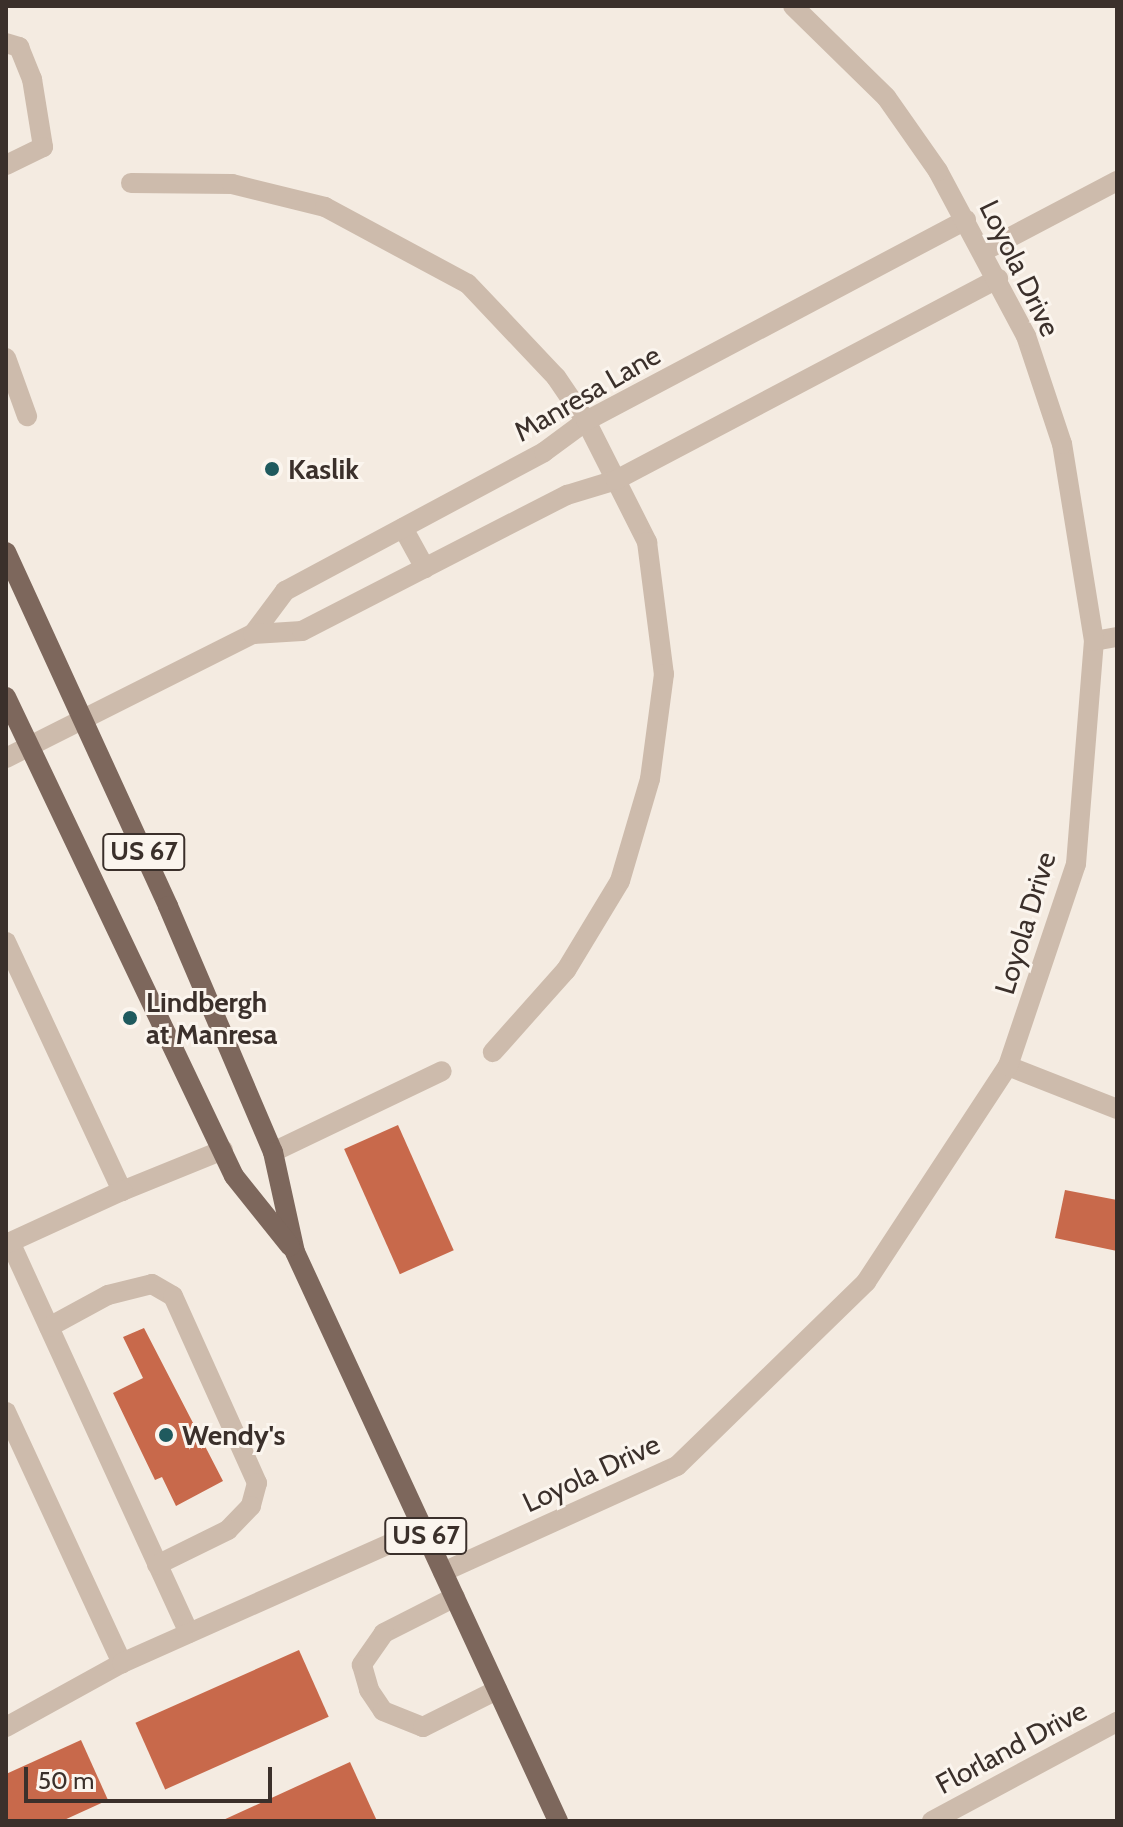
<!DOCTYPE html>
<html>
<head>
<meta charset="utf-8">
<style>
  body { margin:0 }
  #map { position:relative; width:1123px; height:1827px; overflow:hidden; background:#f4ebe1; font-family:Cabin,sans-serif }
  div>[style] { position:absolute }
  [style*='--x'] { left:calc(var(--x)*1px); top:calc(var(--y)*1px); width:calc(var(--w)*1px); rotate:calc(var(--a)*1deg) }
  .building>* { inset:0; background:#c8694b; transform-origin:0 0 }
  .minor>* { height:20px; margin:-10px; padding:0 10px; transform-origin:10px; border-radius:10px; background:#cdbbac }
  .major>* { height:20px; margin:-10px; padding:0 10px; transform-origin:10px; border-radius:10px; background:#7d675c }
  .dots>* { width:22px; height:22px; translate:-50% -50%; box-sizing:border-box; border:4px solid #fbf5ee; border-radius:50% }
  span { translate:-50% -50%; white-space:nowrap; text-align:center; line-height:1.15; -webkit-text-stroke:6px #fbf5ee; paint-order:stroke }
  .shield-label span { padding:2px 6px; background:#fbf5ee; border:2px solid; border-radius:6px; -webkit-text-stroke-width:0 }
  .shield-label { font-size:26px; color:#3b302b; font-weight:700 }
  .street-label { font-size:28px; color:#3b302b }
  .poi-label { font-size:28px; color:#3b302b; font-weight:700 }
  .left { translate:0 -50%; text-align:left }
  .frame { position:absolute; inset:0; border:8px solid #3b302b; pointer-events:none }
  .scale { position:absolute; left:24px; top:1767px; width:248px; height:36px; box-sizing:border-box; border:4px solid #3b302b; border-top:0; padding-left:10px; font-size:24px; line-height:28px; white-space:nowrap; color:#3b302b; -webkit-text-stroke:6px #fbf5ee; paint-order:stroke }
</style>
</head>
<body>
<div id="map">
  <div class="building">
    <div style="left:398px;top:1125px;width:137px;height:59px;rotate:66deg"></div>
    <div style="clip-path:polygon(1065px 1190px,1117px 1200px,1117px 1251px,1055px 1238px)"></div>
    <div style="clip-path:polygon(144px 1328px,223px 1481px,176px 1506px,162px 1477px,155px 1480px,113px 1393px,143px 1378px,123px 1337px)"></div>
    <div style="left:299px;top:1650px;width:73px;height:179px;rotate:66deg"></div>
    <div style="clip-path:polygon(81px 1740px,108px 1800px,62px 1821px,6px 1821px,6px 1774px)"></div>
    <div style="clip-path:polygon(350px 1762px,377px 1821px,221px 1821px)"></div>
  </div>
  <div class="minor">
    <div style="--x:6;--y:43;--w:14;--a:17"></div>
    <div style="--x:19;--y:47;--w:35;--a:68"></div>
    <div style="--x:32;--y:79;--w:69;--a:80.8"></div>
    <div style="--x:43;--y:147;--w:41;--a:154.1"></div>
    <div style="--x:131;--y:183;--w:101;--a:0.6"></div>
    <div style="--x:232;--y:184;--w:96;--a:13.9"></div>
    <div style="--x:325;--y:207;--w:162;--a:28.3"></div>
    <div style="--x:468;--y:284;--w:128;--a:46.6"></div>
    <div style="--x:556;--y:377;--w:53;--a:55.7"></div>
    <div style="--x:586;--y:421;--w:136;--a:63.2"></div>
    <div style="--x:647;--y:542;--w:133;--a:82.7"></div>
    <div style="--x:664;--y:674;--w:106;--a:97.6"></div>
    <div style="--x:650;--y:779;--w:106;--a:106.4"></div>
    <div style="--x:620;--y:881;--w:104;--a:121.2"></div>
    <div style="--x:566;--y:970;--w:110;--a:131.7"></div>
    <div style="--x:984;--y:251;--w:150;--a:-27.8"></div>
    <div style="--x:6;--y:358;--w:62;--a:70.1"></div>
    <div style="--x:403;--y:528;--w:46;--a:61.2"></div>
    <div style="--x:253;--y:634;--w:54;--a:-53.3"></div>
    <div style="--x:285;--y:591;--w:294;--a:-28.2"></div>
    <div style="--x:544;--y:452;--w:52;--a:-36.4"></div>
    <div style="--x:586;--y:421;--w:430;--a:-27.9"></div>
    <div style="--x:1094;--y:641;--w:23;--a:-10"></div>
    <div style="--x:6;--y:758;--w:276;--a:-26.7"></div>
    <div style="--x:253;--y:634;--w:49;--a:-3.5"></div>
    <div style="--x:302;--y:631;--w:298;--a:-27.2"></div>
    <div style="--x:567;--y:495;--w:51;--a:-17"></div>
    <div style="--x:616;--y:480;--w:432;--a:-27.8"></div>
    <div style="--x:6;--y:942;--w:275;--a:65"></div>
    <div style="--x:122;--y:1191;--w:109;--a:-22.1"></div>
    <div style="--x:1008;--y:1066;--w:117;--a:21.5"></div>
    <div style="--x:273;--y:1152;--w:187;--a:-25.6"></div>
    <div style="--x:10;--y:1242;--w:430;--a:65.4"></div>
    <div style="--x:6;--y:1244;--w:128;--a:-24.6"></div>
    <div style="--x:49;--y:1327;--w:67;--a:-28.5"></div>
    <div style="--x:108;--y:1295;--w:45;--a:-14"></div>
    <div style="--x:152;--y:1284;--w:24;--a:30"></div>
    <div style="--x:173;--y:1296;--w:205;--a:65.8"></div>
    <div style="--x:257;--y:1483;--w:24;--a:105"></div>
    <div style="--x:251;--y:1506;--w:33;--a:134"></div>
    <div style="--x:228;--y:1530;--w:79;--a:153.8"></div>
    <div style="--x:6;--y:1412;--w:277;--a:65.2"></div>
    <div style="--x:443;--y:1572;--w:257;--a:-24.4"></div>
    <div style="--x:677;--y:1466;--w:264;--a:-44.2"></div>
    <div style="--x:866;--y:1282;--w:258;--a:-56.7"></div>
    <div style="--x:1008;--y:1066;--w:213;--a:-71.4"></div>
    <div style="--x:1076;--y:864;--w:224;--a:-85.4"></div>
    <div style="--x:1094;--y:641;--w:200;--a:-99.2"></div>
    <div style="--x:1062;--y:444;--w:114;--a:-108.4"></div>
    <div style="--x:1026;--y:336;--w:187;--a:-118.1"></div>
    <div style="--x:938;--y:171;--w:90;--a:-125.1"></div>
    <div style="--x:886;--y:97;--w:130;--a:-135.6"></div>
    <div style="--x:455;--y:1597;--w:80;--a:153.1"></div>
    <div style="--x:384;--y:1633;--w:39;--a:125"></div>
    <div style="--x:362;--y:1665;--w:26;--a:74"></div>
    <div style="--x:369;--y:1690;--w:25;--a:56"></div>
    <div style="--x:383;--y:1711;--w:43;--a:21.8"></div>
    <div style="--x:423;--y:1727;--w:83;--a:-26.6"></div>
    <div style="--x:6;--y:1727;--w:132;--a:-28.9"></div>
    <div style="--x:122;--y:1663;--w:329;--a:-24"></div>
    <div style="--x:932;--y:1821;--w:210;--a:-28.2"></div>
  </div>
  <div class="major">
    <div style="--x:6;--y:552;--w:389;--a:65.4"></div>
    <div style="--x:168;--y:906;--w:267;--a:66.9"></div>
    <div style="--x:273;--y:1152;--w:102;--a:77.6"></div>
    <div style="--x:295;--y:1252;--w:627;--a:65.19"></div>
    <div style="--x:6;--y:697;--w:530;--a:64.55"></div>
    <div style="--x:234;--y:1176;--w:90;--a:51.3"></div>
  </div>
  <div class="dots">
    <div style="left:272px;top:469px;background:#1f5a5e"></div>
    <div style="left:130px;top:1018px;background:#1f5a5e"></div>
    <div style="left:166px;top:1435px;background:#1f5a5e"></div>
  </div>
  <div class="shield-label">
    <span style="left:144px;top:852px">US 67</span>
    <span style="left:426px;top:1536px">US 67</span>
  </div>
  <div class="street-label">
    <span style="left:1020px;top:268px;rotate:64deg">Loyola Drive</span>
    <span style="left:587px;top:393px;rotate:-30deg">Manresa Lane</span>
    <span style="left:1025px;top:923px;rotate:-73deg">Loyola Drive</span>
    <span style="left:591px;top:1473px;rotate:-25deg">Loyola Drive</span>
    <span style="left:1011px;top:1747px;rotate:-28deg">Florland Drive</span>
  </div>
  <div class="poi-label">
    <span class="left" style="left:288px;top:469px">Kaslik</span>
    <span class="left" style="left:146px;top:1018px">Lindbergh<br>at Manresa</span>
    <span class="left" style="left:182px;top:1435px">Wendy's</span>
  </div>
  <div class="frame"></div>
  <div class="scale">50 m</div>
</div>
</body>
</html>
